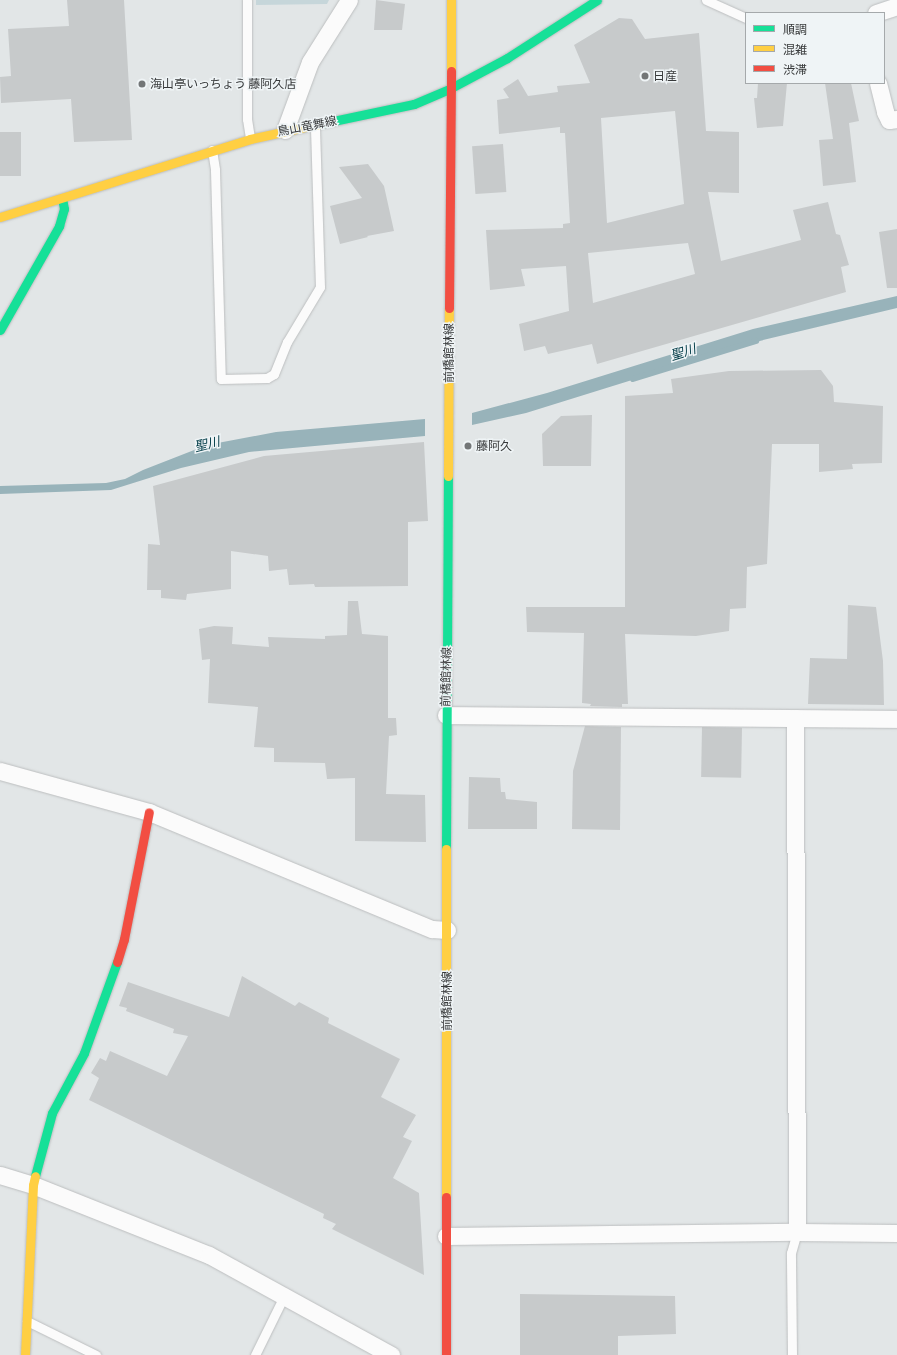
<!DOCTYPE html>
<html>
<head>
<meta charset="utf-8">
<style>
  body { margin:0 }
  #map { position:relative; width:897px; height:1355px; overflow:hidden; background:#e2e6e7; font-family:Commissioner,"Noto Sans JP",sans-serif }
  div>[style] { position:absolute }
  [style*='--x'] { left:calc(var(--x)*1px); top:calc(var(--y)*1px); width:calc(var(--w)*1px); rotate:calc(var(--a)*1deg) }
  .green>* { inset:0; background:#c6d6da }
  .water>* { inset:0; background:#98b3ba }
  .stream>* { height:6px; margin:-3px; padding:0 3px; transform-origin:3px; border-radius:3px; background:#98b3ba }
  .building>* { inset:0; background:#c7cacb; transform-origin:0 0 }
  .roads { filter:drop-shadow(0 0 1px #bcbebf) drop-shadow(0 0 1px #bcbebf) }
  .lane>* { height:9px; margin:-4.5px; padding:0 4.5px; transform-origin:4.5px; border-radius:4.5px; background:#fbfbfb }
  .street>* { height:17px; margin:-8.5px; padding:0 8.5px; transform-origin:8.5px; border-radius:8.5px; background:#fbfbfb }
  .fast>* { height:9px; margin:-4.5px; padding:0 4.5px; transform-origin:4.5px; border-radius:4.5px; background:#16e098 }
  .slow>* { height:9px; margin:-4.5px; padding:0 4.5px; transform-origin:4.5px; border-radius:4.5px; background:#ffcf43 }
  .jam>* { height:9px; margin:-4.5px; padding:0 4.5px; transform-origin:4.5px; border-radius:4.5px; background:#f24e42 }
  .dots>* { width:11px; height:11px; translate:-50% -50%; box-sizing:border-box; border:2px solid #eff4f6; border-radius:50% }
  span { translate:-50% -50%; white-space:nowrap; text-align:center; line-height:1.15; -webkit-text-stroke:3px #eff4f6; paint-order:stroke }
  .poi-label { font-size:12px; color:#37393a }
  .left { translate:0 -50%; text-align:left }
  .street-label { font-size:12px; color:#37393a }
  .water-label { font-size:13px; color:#003b46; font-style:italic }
  .legend { position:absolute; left:745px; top:12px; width:140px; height:72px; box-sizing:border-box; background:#eff4f6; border:1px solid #a5a9ab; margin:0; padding:5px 7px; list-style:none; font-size:12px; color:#37393a }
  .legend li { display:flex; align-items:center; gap:8px; height:20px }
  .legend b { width:20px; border:1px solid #a5a9ab }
</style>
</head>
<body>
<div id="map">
  <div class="green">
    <div style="clip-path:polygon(256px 0,329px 0,327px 4px,256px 5px)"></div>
  </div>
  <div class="water">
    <div style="clip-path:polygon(897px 296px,897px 308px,751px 343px,526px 413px,472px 425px,472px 413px,547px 393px,753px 329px)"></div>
    <div style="clip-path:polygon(425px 419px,425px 436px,249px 452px,181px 468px,111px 490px,0 494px,0 486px,106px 483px,125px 479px,143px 470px,207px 445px,276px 432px)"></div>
  </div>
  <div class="stream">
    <div style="--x:633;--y:379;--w:129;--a:-17.2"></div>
  </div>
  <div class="building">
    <div style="clip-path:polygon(67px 0,124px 0,132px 140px,74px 142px,71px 99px,1px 103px,0 77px,11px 76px,8px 29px,69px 26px)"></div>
    <div style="clip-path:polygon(376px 0,405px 4px,402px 30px,374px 30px)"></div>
    <div style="clip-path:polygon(evenodd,619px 18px,632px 19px,645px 39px,699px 33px,706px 131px,739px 132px,739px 193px,708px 192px,721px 261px,801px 240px,793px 210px,828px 202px,836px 234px,840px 235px,849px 265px,841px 267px,846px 292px,597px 364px,592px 344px,548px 354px,545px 346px,524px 351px,519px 324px,569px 311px,566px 266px,521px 269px,525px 286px,490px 290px,486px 230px,563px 228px,563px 224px,570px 223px,565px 133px,560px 133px,560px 127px,499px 134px,497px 100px,509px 98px,503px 89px,518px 79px,528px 96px,558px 92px,557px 86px,590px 83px,574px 45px,619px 18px,675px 111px,684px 204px,607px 223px,601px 118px,675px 111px,619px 18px,688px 243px,695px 274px,593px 303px,588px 253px,688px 243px)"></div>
    <div style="clip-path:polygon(758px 83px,787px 83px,783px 126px,757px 128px,754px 98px,757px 98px)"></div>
    <div style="clip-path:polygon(825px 83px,851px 83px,859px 121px,849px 123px,856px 182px,823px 186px,819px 140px,833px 139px)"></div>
    <div style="left:0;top:132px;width:21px;height:44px"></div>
    <div style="left:503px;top:144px;width:48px;height:31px;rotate:86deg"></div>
    <div style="clip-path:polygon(368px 164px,384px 186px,394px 231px,367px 236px,368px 237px,340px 244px,330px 206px,362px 198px,339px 167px)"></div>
    <div style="clip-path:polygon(897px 229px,897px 288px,887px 288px,879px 232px)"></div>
    <div style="clip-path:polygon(821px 370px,833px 386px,834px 402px,883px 406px,882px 463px,852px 464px,853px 469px,819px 472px,819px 444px,772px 444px,767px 564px,747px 567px,746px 608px,730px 609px,729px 631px,696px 636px,625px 634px,628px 704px,622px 704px,622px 707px,590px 706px,591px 704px,582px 703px,584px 633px,527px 632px,526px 607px,625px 607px,625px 396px,673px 393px,671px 379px,729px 371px)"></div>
    <div style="clip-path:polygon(592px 415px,591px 466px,543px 466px,542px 434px,561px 416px)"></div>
    <div style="clip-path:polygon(424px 442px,428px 521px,408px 522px,408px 586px,315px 587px,314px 584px,289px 585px,287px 569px,269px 571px,268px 556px,231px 551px,231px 589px,187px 594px,186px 600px,161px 598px,161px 590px,147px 590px,148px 544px,160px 545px,153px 486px,264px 456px)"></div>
    <div style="clip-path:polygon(348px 601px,358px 601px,362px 634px,388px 636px,388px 718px,396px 718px,397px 735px,389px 736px,386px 794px,425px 795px,426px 842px,355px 841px,355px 778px,327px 779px,325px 763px,274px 762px,274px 748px,254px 747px,258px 707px,208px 703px,210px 659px,202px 660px,199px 629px,214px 626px,233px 627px,232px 644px,269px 647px,268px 637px,325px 639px,325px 636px,347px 635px)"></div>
    <div style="clip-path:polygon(848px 605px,876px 607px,883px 661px,884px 705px,808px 704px,810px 658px,847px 659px)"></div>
    <div style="clip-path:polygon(585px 726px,621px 727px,620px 830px,572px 829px,573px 771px)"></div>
    <div style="left:702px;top:727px;width:40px;height:50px;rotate:1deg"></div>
    <div style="clip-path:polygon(469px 777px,500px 778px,501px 792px,505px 792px,506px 799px,537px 802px,537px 829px,468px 829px)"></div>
    <div style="clip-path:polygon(242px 976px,295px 1006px,299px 1002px,329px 1018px,328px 1023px,400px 1059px,381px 1097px,416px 1115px,403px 1137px,412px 1141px,393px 1178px,419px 1193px,424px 1275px,332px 1229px,336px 1224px,323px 1218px,324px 1214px,89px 1100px,99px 1078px,91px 1073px,100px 1058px,106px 1061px,110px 1051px,167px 1076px,188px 1036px,173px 1033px,174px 1029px,126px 1011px,127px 1008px,119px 1006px,128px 982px,229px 1017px)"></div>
    <div style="clip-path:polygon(520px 1294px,675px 1296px,676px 1334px,618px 1336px,618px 1355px,520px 1355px)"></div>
  </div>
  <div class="roads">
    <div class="lane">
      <div style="--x:247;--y:0;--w:119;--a:90"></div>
      <div style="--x:247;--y:119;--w:20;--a:81"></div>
      <div style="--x:706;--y:0;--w:44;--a:24.2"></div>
      <div style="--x:212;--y:150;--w:20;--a:81"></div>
      <div style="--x:215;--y:170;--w:209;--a:88.4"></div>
      <div style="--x:221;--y:379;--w:46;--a:-1.2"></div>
      <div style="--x:267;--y:378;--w:8;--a:-30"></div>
      <div style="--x:274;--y:374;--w:35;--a:-68"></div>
      <div style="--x:287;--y:342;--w:64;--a:-59"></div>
      <div style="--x:320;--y:287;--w:162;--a:-91.8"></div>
      <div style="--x:27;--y:1321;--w:77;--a:26.2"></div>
      <div style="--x:255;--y:1355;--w:66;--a:-63.8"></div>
      <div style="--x:792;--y:1355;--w:102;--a:-90.6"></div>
      <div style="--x:791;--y:1253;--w:22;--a:-74"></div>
    </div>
    <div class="street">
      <div style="--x:876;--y:13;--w:22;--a:-18"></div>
      <div style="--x:878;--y:83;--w:30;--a:76"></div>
      <div style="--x:885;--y:112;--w:9;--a:63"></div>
      <div style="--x:889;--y:120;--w:8;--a:-7"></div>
      <div style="--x:285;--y:130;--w:72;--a:-69.8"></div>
      <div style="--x:310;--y:62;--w:73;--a:-57.8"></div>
      <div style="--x:446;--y:715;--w:451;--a:0.5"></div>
      <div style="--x:795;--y:718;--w:514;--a:89.78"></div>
      <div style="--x:0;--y:771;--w:155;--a:15.4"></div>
      <div style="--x:149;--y:812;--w:306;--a:22.5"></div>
      <div style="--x:432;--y:929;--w:15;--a:4"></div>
      <div style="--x:0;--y:1175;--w:34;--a:17"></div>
      <div style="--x:33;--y:1185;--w:189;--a:21.7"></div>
      <div style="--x:209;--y:1255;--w:208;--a:28.8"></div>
      <div style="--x:446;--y:1236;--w:351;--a:-0.7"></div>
      <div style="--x:797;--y:1232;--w:100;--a:0.6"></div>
    </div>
    <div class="fast">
      <div style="--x:319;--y:124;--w:97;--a:-11.9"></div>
      <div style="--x:414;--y:104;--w:38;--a:-23"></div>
      <div style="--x:449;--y:89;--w:66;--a:-28.1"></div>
      <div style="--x:507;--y:58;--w:107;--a:-32.8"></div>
      <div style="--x:0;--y:330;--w:120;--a:-60.4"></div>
      <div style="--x:59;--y:226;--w:18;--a:-74"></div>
      <div style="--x:64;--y:209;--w:11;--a:-100"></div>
      <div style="--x:446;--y:849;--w:373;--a:-89.7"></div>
      <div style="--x:35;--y:1176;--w:65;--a:-74.9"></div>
      <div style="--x:52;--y:1113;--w:68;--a:-61.9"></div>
      <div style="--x:84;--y:1053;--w:97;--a:-70.1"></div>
    </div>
    <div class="slow">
      <div style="--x:451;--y:71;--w:71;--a:-90"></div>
      <div style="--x:0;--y:217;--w:262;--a:-17.3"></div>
      <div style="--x:250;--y:139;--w:71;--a:-12.3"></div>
      <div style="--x:448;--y:476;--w:168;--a:-89.7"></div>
      <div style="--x:446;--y:849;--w:348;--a:90"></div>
      <div style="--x:25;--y:1355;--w:170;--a:-87.3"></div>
      <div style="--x:33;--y:1185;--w:9;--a:-77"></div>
    </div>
    <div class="jam">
      <div style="--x:449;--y:308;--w:237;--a:-89.5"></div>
      <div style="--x:117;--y:962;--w:24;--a:-73"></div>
      <div style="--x:124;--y:939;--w:129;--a:-78.9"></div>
      <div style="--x:446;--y:1197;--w:158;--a:90"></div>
    </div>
  </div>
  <div class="dots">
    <div style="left:645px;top:76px;background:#737677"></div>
    <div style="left:142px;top:84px;background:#737677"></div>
    <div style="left:468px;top:446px;background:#737677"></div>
  </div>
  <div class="poi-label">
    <span class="left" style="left:653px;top:76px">日産</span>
    <span class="left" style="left:150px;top:84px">海山亭いっちょう 藤阿久店</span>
    <span class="left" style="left:476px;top:446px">藤阿久</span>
  </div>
  <div class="street-label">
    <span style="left:307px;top:126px;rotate:-11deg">鳥山竜舞線</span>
    <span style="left:449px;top:353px;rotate:-90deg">前橋館林線</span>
    <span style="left:446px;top:677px;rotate:-89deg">前橋館林線</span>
    <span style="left:447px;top:1001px;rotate:-90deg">前橋館林線</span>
  </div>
  <div class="water-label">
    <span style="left:683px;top:352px;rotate:-17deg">聖川</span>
    <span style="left:207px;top:444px;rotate:-14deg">聖川</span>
  </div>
  <ul class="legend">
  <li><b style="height:5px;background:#16e098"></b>順調</li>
  <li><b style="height:5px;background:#ffcf43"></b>混雑</li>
  <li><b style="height:5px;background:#f24e42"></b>渋滞</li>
  </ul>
</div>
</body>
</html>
